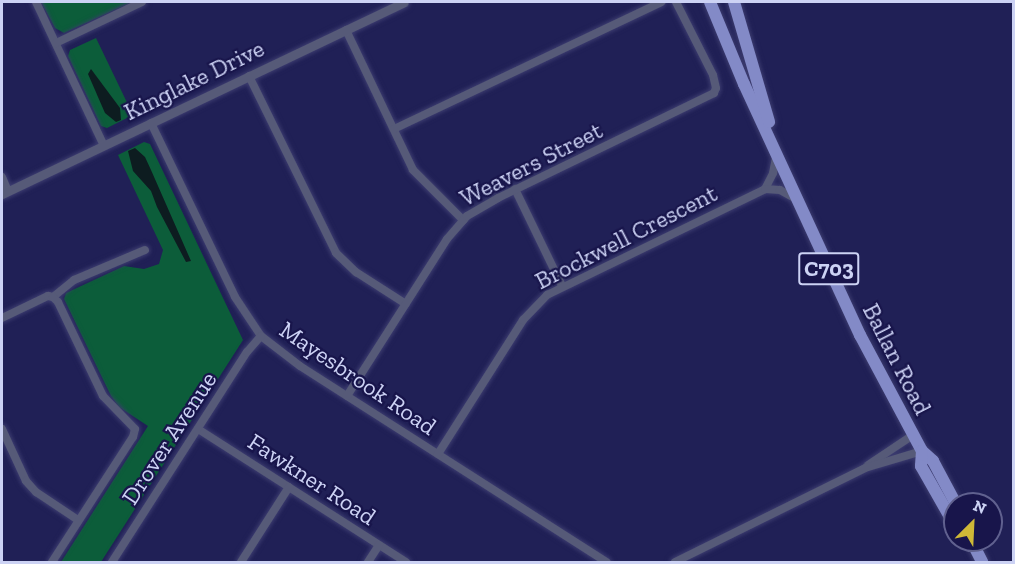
<!DOCTYPE html>
<html>
<head>
<meta charset="utf-8">
<style>
  body { margin:0 }
  #map { position:relative; width:1015px; height:564px; overflow:hidden; background:#202056; font-family:"Zilla Slab",serif }
  div>[style] { position:absolute }
  [style*='--x'] { left:calc(var(--x)*1px); top:calc(var(--y)*1px); width:calc(var(--w)*1px); rotate:calc(var(--a)*1deg) }
  .green>* { inset:0; background:#0c5d3a }
  .water>* { inset:0; background:#0d1c20 }
  .roads { filter:drop-shadow(0 0 2px #3c3c6f) drop-shadow(0 0 2px #3c3c6f) }
  .minor>* { height:8px; margin:-4px; padding:0 4px; transform-origin:4px; border-radius:4px; background:#565a78 }
  .tertiary>* { height:9px; margin:-4.5px; padding:0 4.5px; transform-origin:4.5px; border-radius:4.5px; background:#565a78 }
  .primary>* { height:12px; margin:-6px; padding:0 6px; transform-origin:6px; border-radius:6px; background:#838ac7 }
  span { translate:-50% -50%; white-space:nowrap; text-align:center; line-height:1.15; -webkit-text-stroke:4.5px #18154b; paint-order:stroke }
  .shield-label span { padding:2px 4px; background:#18154b; border:2px solid; border-radius:4px; -webkit-text-stroke-width:0 }
  .shield-label { font-size:22px; color:#ccd2f4; font-weight:700 }
  .street-label { font-size:24px; color:#ccd2f4 }
  .frame { position:absolute; inset:0; border:3px solid #ccd2f4; pointer-events:none }
  .north { position:absolute; left:943px; top:492px; width:60px; height:60px; box-sizing:border-box; background:#18154b; border:2px solid #60618f; border-radius:50%; rotate:24deg; font-size:16px; font-weight:700; line-height:24px; text-align:center; color:#ccd2f4 }
  .north::after { content:''; display:block; margin:auto; width:21px; height:27px; background:#cfb837; clip-path:polygon(50% 0,100% 100%,50% 72%,0 100%) }
</style>
</head>
<body>
<div id="map">
  <div class="green">
    <div style="clip-path:polygon(41px 2px,132px 2px,64px 33px,55px 28px)"></div>
    <div style="clip-path:polygon(96px 38px,133px 115px,107px 128px,101px 126px,68px 56px,70px 50px)"></div>
    <div style="clip-path:polygon(144px 142px,150px 144px,243px 340px,101px 562px,61px 562px,148px 426px,119px 407px,111px 396px,64px 299px,66px 293px,124px 266px,144px 269px,159px 264px,163px 250px,118px 155px)"></div>
  </div>
  <div class="water">
    <div style="clip-path:polygon(91px 69px,120px 108px,121px 120px,116px 122px,105px 113px,88px 74px)"></div>
    <div style="clip-path:polygon(135px 148px,145px 157px,151px 170px,191px 261px,186px 262px,157px 207px,151px 191px,133px 171px,128px 151px)"></div>
  </div>
  <div class="roads">
    <div class="minor">
      <div style="--x:36;--y:2;--w:159;--a:64.7"></div>
      <div style="--x:346;--y:30;--w:155;--a:64.4"></div>
      <div style="--x:413;--y:170;--w:71;--a:45"></div>
      <div style="--x:56;--y:43;--w:95;--a:-25.5"></div>
      <div style="--x:249;--y:76;--w:197;--a:63.8"></div>
      <div style="--x:336;--y:253;--w:28;--a:44"></div>
      <div style="--x:356;--y:272;--w:59;--a:32.6"></div>
      <div style="--x:151;--y:123;--w:193;--a:64.2"></div>
      <div style="--x:235;--y:297;--w:47;--a:56.3"></div>
      <div style="--x:261;--y:336;--w:49;--a:37.6"></div>
      <div style="--x:300;--y:366;--w:364;--a:32.6"></div>
      <div style="--x:394;--y:129;--w:296;--a:-25.4"></div>
      <div style="--x:2;--y:177;--w:15;--a:67"></div>
      <div style="--x:515;--y:189;--w:108;--a:64.1"></div>
      <div style="--x:765;--y:189;--w:18;--a:-63"></div>
      <div style="--x:773;--y:173;--w:16;--a:-79"></div>
      <div style="--x:2;--y:318;--w:51;--a:-25.6"></div>
      <div style="--x:48;--y:296;--w:5;--a:11"></div>
      <div style="--x:53;--y:297;--w:27;--a:-39"></div>
      <div style="--x:74;--y:280;--w:77;--a:-22.9"></div>
      <div style="--x:347;--y:396;--w:186;--a:-57.5"></div>
      <div style="--x:447;--y:239;--w:30;--a:-49"></div>
      <div style="--x:467;--y:216;--w:36;--a:-30"></div>
      <div style="--x:498;--y:198;--w:240;--a:-25.9"></div>
      <div style="--x:714;--y:93;--w:5;--a:-68"></div>
      <div style="--x:716;--y:88;--w:13;--a:-103"></div>
      <div style="--x:713;--y:75;--w:82;--a:-116.9"></div>
      <div style="--x:2;--y:429;--w:57;--a:65.2"></div>
      <div style="--x:26;--y:481;--w:15;--a:48"></div>
      <div style="--x:36;--y:492;--w:50;--a:33.7"></div>
      <div style="--x:198;--y:429;--w:247;--a:32.6"></div>
      <div style="--x:438;--y:454;--w:159;--a:-57.6"></div>
      <div style="--x:523;--y:320;--w:35;--a:-46"></div>
      <div style="--x:547;--y:295;--w:242;--a:-25.9"></div>
      <div style="--x:765;--y:189;--w:15;--a:4"></div>
      <div style="--x:780;--y:190;--w:18;--a:29"></div>
      <div style="--x:868;--y:465;--w:54;--a:-33.7"></div>
      <div style="--x:52;--y:562;--w:149;--a:-57.1"></div>
      <div style="--x:133;--y:437;--w:8;--a:-76"></div>
      <div style="--x:135;--y:429;--w:46;--a:-134.1"></div>
      <div style="--x:103;--y:396;--w:104;--a:-115.6"></div>
      <div style="--x:58;--y:302;--w:7;--a:-135"></div>
      <div style="--x:112;--y:562;--w:250;--a:-57.3"></div>
      <div style="--x:247;--y:352;--w:21;--a:-49"></div>
      <div style="--x:241;--y:562;--w:89;--a:-57.4"></div>
      <div style="--x:368;--y:562;--w:20;--a:-57"></div>
      <div style="--x:675;--y:562;--w:212;--a:-26.3"></div>
      <div style="--x:865;--y:468;--w:59;--a:-16.6"></div>
    </div>
    <div class="tertiary">
      <div style="--x:2;--y:194;--w:445;--a:-25.5"></div>
    </div>
    <div class="primary">
      <div style="--x:710;--y:2;--w:89;--a:67.5"></div>
      <div style="--x:744;--y:84;--w:277;--a:65.2"></div>
      <div style="--x:860;--y:335;--w:132;--a:61.9"></div>
      <div style="--x:922;--y:451;--w:15;--a:42"></div>
      <div style="--x:933;--y:461;--w:49;--a:61.9"></div>
      <div style="--x:734;--y:2;--w:125;--a:73.7"></div>
      <div style="--x:922;--y:451;--w:15;--a:94"></div>
      <div style="--x:921;--y:466;--w:59;--a:60.4"></div>
      <div style="--x:950;--y:517;--w:6;--a:39"></div>
      <div style="--x:971;--y:540;--w:25;--a:63"></div>
    </div>
  </div>
  <div class="shield-label">
    <span style="left:829px;top:269px">C703</span>
  </div>
  <div class="street-label">
    <span style="left:194px;top:80px;rotate:-26deg">Kinglake Drive</span>
    <span style="left:531px;top:164px;rotate:-27deg">Weavers Street</span>
    <span style="left:626px;top:237px;rotate:-27deg">Brockwell Crescent</span>
    <span style="left:897px;top:359px;rotate:63deg">Ballan Road</span>
    <span style="left:358px;top:378px;rotate:34deg">Mayesbrook Road</span>
    <span style="left:169px;top:438px;rotate:-57deg">Drover Avenue</span>
    <span style="left:312px;top:479px;rotate:33deg">Fawkner Road</span>
  </div>
  <div class="frame"></div>
  <div class="north">N</div>
</div>
</body>
</html>
